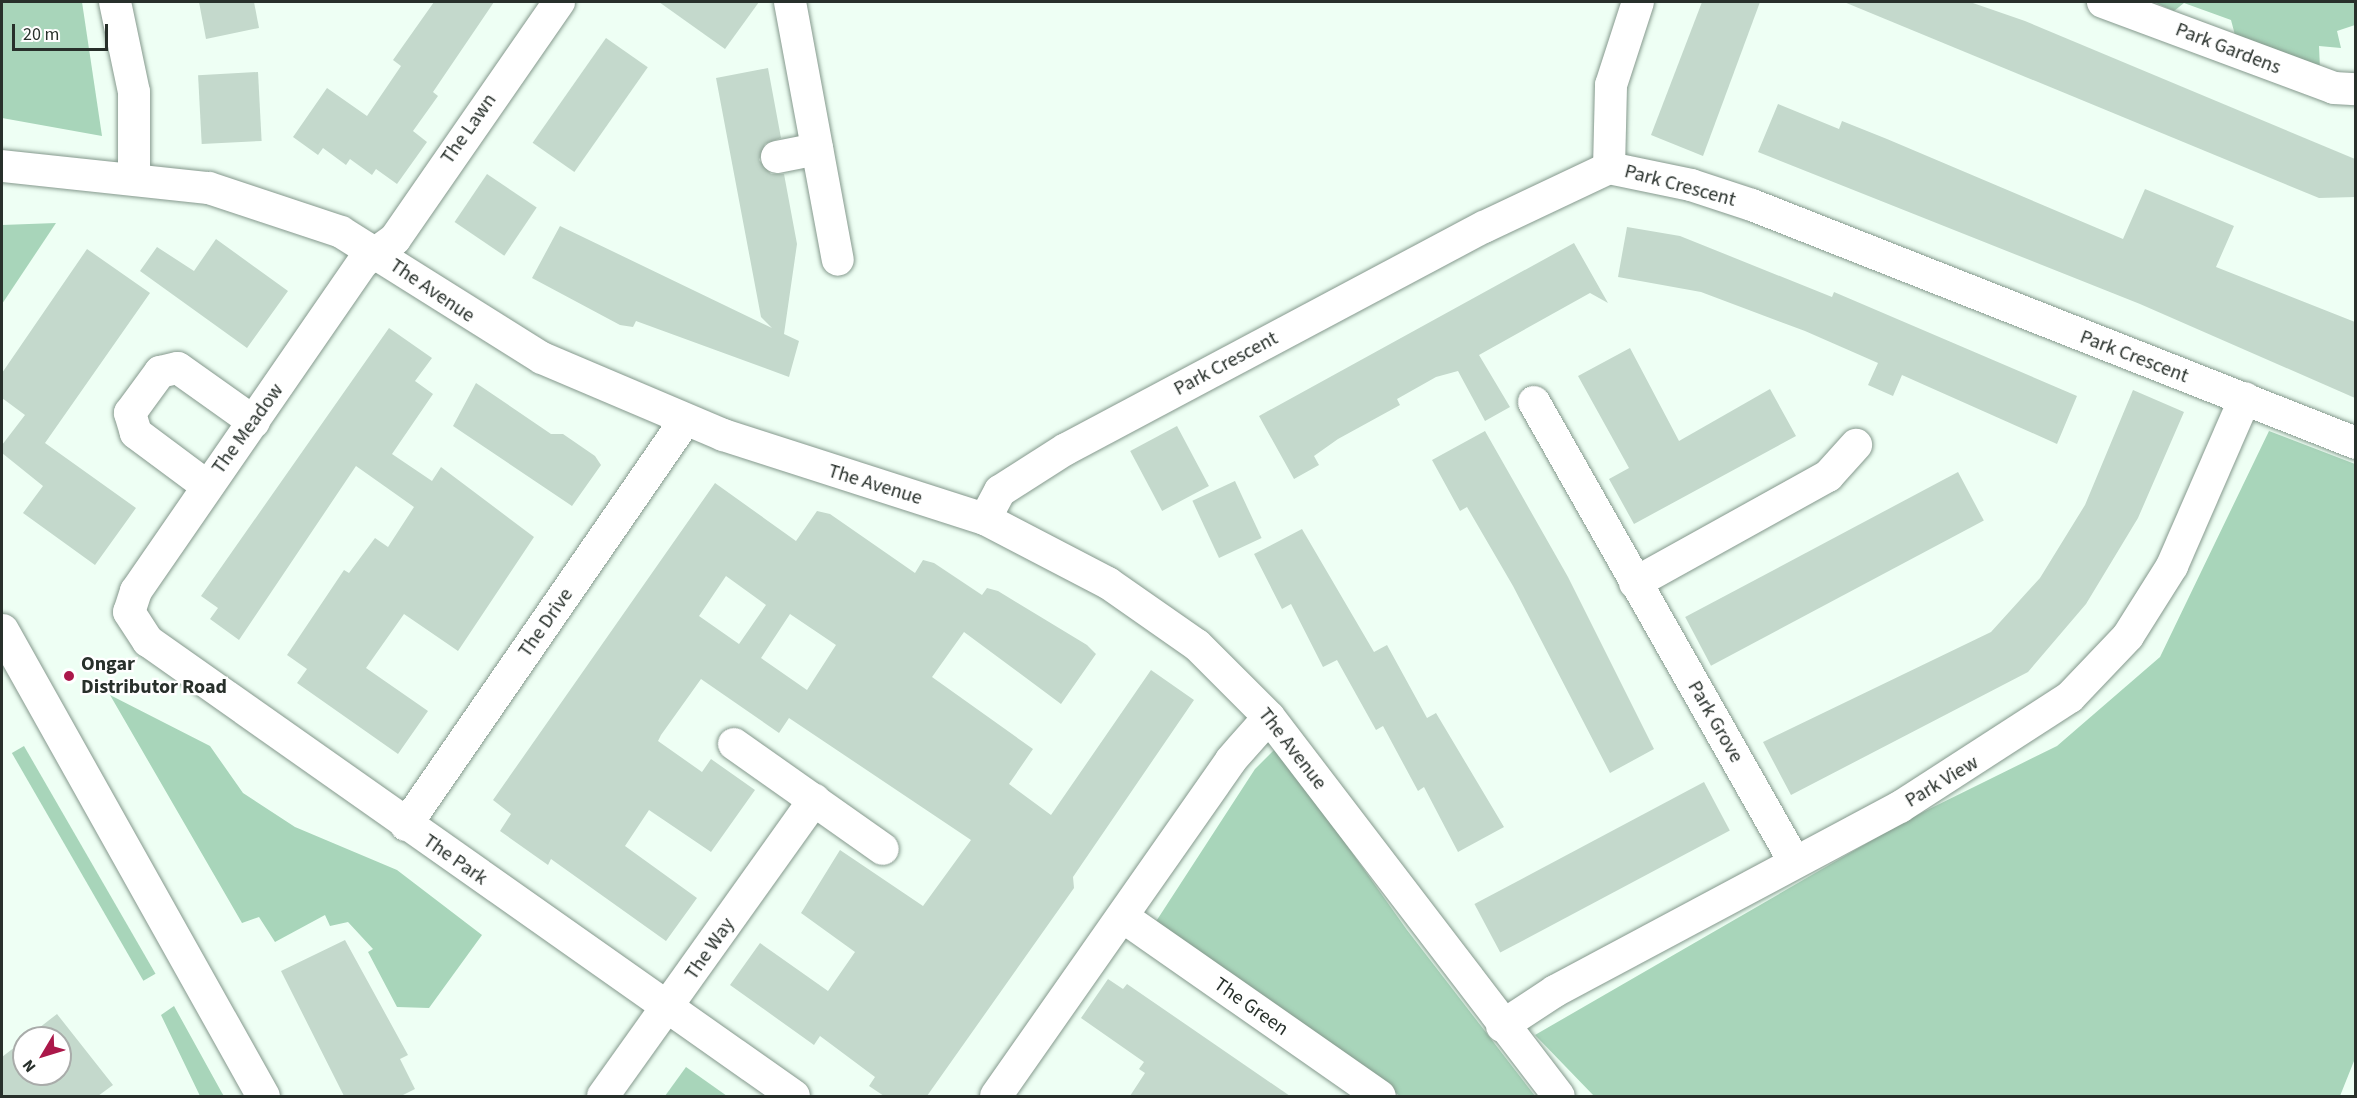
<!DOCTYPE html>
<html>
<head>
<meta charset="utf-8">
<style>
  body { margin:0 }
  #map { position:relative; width:2357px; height:1098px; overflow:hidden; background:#eefff4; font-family:"Source Sans 3",sans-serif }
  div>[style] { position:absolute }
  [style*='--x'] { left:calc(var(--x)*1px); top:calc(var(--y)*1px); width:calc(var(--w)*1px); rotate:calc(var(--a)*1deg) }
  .green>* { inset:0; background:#a8d5ba; transform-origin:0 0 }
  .building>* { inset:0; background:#c4d9cc; transform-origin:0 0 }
  .roads { filter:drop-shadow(0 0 2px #85998d) drop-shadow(0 0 2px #85998d) }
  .minor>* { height:32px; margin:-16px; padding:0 16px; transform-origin:16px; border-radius:16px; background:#fff }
  .tertiary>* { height:33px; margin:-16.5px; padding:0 16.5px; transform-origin:16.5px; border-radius:16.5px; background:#fff }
  .dots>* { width:16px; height:16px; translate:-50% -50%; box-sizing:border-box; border:3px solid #fff; border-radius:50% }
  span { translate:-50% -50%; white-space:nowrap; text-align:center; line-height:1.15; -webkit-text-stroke:4.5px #fff; paint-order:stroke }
  .street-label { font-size:20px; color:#28302b }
  .poi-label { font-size:20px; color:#28302b; font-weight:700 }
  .left { translate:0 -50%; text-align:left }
  .frame { position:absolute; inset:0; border:3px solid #28302b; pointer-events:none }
  .north { position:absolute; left:12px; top:1026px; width:60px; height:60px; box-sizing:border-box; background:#fff; border:2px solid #a9acaa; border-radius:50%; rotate:232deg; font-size:16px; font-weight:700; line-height:24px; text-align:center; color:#28302b }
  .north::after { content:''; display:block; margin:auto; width:21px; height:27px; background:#ab184a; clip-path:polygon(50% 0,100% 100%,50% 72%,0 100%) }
  .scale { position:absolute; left:12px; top:24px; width:96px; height:27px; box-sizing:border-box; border:3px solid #28302b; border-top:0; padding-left:8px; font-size:18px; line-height:21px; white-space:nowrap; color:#28302b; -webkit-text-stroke:4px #fff; paint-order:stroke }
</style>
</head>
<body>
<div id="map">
  <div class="green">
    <div style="clip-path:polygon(2px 2px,82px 2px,102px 136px,2px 118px)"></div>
    <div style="clip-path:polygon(2154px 2px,2355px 2px,2355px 25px,2337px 31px,2341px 48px,2319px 46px,2320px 69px,2235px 35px,2231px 20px,2184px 3px,2174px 11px)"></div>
    <div style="clip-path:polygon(56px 223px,2px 304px,2px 225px)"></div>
    <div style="clip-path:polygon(2269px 431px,2355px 464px,2356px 1056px,2340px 1096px,1594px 1096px,1535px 1035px,1907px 820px,2057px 746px,2160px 657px)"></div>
    <div style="clip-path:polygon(110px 695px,210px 746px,243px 793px,295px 827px,397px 870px,482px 935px,429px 1008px,397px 1007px,368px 952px,373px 949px,348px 922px,330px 926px,325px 915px,275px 942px,259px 917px,242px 923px)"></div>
    <div style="left:24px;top:746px;width:263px;height:14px;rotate:60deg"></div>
    <div style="clip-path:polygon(1277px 747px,1407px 930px,1535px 1096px,1400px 1096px,1155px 923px,1255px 769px)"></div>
    <div style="clip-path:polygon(174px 1006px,222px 1093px,224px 1096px,200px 1096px,161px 1015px)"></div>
    <div style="clip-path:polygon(686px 1067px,727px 1096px,665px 1096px)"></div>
  </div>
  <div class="building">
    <div style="clip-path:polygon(199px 2px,254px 2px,259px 28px,206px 39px)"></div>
    <div style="clip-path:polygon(434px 2px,494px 2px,433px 92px,438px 96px,413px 131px,427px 142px,397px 184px,376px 169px,372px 175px,350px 159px,346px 165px,323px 148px,318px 155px,293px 137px,327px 88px,367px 116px,401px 66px,393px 60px)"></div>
    <div style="clip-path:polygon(659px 2px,759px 2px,725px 49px)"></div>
    <div style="clip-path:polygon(1702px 2px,1760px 2px,1703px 156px,1651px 135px)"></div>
    <div style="clip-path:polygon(1844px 2px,1970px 2px,2025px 21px,2355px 159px,2355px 197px,2319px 198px)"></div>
    <div style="left:606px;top:38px;width:51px;height:128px;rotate:35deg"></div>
    <div style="clip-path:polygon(768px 68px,781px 138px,765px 144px,759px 160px,771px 174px,784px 174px,797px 244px,784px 334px,799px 341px,789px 377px,636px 321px,633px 327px,620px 325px,532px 278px,560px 226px,772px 328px,761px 317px,716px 78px)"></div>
    <div style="left:258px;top:72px;width:69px;height:60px;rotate:87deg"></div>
    <div style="clip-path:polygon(1778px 104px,1839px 129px,1842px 121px,1887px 139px,2123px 239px,2145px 189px,2234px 226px,2216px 267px,2355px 322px,2355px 398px,2140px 304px,1758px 152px)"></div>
    <div style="left:487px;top:174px;width:60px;height:58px;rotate:34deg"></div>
    <div style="clip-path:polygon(1627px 227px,1680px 236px,1832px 297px,1834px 292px,2077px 396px,2057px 444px,1902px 375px,1893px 396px,1868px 385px,1878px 363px,1805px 331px,1701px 292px,1618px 277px)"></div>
    <div style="clip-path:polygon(216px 239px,288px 291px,247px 348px,140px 271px,157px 247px,194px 271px)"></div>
    <div style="clip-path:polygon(1574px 243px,1608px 303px,1590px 293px,1479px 355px,1510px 407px,1485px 421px,1458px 371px,1436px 377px,1397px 399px,1400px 405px,1338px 439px,1314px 456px,1319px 465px,1294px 479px,1259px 416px)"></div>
    <div style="clip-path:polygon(87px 249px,150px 293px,45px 443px,136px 508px,95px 565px,23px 513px,43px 486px,2px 453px,2px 445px,25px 415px,2px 398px,2px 373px)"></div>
    <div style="clip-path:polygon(389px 328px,432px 358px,415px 381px,433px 394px,392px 454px,432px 481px,441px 467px,534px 537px,458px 651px,404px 614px,366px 668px,428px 711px,398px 754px,297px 683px,307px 669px,287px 655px,344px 570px,349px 573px,375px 538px,388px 547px,414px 507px,356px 466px,239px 640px,210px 619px,218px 608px,201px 596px)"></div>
    <div style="clip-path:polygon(1630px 348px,1679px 441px,1770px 389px,1796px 436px,1634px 524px,1609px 479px,1629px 468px,1578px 376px)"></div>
    <div style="clip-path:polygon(476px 383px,551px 434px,563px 434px,595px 456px,601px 465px,572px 506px,453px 426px)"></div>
    <div style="clip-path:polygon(2133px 390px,2184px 412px,2138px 518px,2086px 604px,2028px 672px,1791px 795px,1763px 742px,1991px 632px,2040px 578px,2085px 505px)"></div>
    <div style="left:1177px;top:426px;width:68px;height:53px;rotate:62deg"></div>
    <div style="clip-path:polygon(1485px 431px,1568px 577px,1654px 749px,1610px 773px,1513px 586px,1467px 507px,1460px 511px,1432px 460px)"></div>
    <div style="left:1958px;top:472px;width:55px;height:309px;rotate:62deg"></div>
    <div style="left:1235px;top:481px;width:63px;height:47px;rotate:65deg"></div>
    <div style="clip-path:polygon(evenodd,715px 483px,796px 541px,817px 511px,830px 514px,915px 573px,923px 560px,934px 563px,982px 595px,987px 588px,998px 591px,1087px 645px,1096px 654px,1061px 704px,964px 632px,932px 677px,1033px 749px,1009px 784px,1051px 815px,1151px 670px,1194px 700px,1073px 877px,1074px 888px,927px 1096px,884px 1096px,869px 1086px,875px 1077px,820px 1036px,814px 1045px,730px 985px,760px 943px,828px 991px,855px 952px,801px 913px,840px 850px,923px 906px,971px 840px,789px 718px,779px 733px,701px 679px,661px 735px,658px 741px,702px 772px,711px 759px,755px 790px,711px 852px,649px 810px,625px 846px,697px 898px,666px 941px,551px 859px,548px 865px,500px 831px,511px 814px,493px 800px,715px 483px,726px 576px,766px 605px,739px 644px,699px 616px,726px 576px,715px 483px,790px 614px,836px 645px,807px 690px,761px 658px,790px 614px)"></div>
    <div style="clip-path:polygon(1302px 529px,1374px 652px,1387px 645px,1427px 718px,1436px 713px,1504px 827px,1458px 852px,1424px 787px,1418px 791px,1383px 726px,1376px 730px,1337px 660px,1323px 667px,1291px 604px,1282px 609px,1254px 554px)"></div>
    <div style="left:1704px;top:782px;width:55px;height:260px;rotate:62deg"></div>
    <div style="clip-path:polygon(345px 940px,408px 1055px,400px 1059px,415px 1089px,401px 1096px,344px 1096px,281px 971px)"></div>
    <div style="clip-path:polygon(1108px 979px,1123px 989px,1127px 984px,1290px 1096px,1130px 1096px,1145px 1073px,1139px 1069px,1144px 1062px,1081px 1018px)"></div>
    <div style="clip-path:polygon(57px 1014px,113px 1085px,98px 1096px,2px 1096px,2px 1057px,24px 1040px,24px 1074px,60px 1074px,60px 1038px,26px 1038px)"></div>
  </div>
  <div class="roads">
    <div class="minor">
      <div style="--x:115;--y:2;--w:92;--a:78.1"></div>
      <div style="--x:134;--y:92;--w:85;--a:90"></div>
      <div style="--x:559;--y:2;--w:288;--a:124.7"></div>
      <div style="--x:395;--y:239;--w:39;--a:144"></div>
      <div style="--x:363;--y:262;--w:400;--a:124.6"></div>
      <div style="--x:136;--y:591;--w:22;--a:108"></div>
      <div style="--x:129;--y:612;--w:35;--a:57"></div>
      <div style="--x:148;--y:641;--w:790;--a:35.16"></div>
      <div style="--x:790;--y:2;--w:262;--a:79.5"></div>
      <div style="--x:2103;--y:2;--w:246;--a:20.4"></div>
      <div style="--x:2334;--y:88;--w:22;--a:3"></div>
      <div style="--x:777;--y:157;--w:41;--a:-11.3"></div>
      <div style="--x:2;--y:166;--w:208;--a:6.1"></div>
      <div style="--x:209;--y:188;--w:139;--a:18.4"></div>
      <div style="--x:341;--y:232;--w:237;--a:32.1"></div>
      <div style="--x:542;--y:358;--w:197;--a:23"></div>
      <div style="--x:723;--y:435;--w:275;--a:17.8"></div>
      <div style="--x:985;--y:519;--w:139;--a:27.5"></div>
      <div style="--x:1108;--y:583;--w:108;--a:34.9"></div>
      <div style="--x:1197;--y:645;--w:102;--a:45"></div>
      <div style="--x:1269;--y:717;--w:477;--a:52.6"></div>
      <div style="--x:1609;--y:168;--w:83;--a:-88.6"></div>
      <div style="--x:1611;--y:85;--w:87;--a:-72"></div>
      <div style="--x:1534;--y:402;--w:528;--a:60.47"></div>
      <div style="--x:207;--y:486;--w:89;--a:-143.3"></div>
      <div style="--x:136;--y:433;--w:21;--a:-107"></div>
      <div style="--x:130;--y:413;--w:51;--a:-53.8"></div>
      <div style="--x:160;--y:372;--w:18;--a:-13"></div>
      <div style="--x:178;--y:368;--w:93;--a:35.4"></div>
      <div style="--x:985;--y:519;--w:32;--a:-62"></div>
      <div style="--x:1000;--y:491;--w:78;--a:-32.5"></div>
      <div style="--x:1066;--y:449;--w:473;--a:-28"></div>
      <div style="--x:1484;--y:227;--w:138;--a:-25.3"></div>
      <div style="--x:1609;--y:168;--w:84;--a:11.7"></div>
      <div style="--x:1691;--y:185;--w:64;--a:18.2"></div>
      <div style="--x:1752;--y:205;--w:649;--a:21.51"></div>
      <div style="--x:1635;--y:583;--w:221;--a:-29"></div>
      <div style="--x:1828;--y:476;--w:42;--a:-47.9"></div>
      <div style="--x:734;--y:744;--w:182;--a:35.2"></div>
      <div style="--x:406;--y:825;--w:492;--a:-55.4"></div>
      <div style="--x:1123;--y:917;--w:313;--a:34.9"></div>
      <div style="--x:1502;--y:1026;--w:64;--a:-33.4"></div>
      <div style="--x:1555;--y:991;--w:391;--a:-28.1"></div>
      <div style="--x:1900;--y:807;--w:202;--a:-32.9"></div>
      <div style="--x:2070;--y:697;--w:84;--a:-46.4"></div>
      <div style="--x:2128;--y:636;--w:83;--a:-57.8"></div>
      <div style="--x:2172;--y:566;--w:183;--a:-66.5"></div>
      <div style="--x:603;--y:1096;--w:364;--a:-54.5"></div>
      <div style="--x:996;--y:1096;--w:410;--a:-55"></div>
      <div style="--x:1231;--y:760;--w:57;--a:-48.5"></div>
    </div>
    <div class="tertiary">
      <div style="--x:2;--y:630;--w:534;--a:60.75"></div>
    </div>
  </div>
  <div class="dots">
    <div style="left:69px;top:676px;background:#ab184a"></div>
  </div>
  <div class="street-label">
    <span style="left:2228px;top:49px;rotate:21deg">Park Gardens</span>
    <span style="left:469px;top:129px;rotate:-55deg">The Lawn</span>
    <span style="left:1680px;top:186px;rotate:15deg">Park Crescent</span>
    <span style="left:432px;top:291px;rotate:34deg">The Avenue</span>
    <span style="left:2134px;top:357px;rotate:21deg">Park Crescent</span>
    <span style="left:1226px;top:364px;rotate:-28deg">Park Crescent</span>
    <span style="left:248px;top:429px;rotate:-54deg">The Meadow</span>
    <span style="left:875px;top:485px;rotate:17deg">The Avenue</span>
    <span style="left:546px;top:623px;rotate:-55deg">The Drive</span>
    <span style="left:1715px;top:722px;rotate:60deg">Park Grove</span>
    <span style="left:1292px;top:749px;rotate:52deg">The Avenue</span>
    <span style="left:1942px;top:782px;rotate:-31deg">Park View</span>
    <span style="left:455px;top:860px;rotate:35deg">The Park</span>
    <span style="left:710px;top:949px;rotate:-55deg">The Way</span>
    <span style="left:1251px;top:1007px;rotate:35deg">The Green</span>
  </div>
  <div class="poi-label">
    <span class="left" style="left:81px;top:676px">Ongar<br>Distributor Road</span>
  </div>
  <div class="frame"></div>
  <div class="north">N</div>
  <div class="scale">20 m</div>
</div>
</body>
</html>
